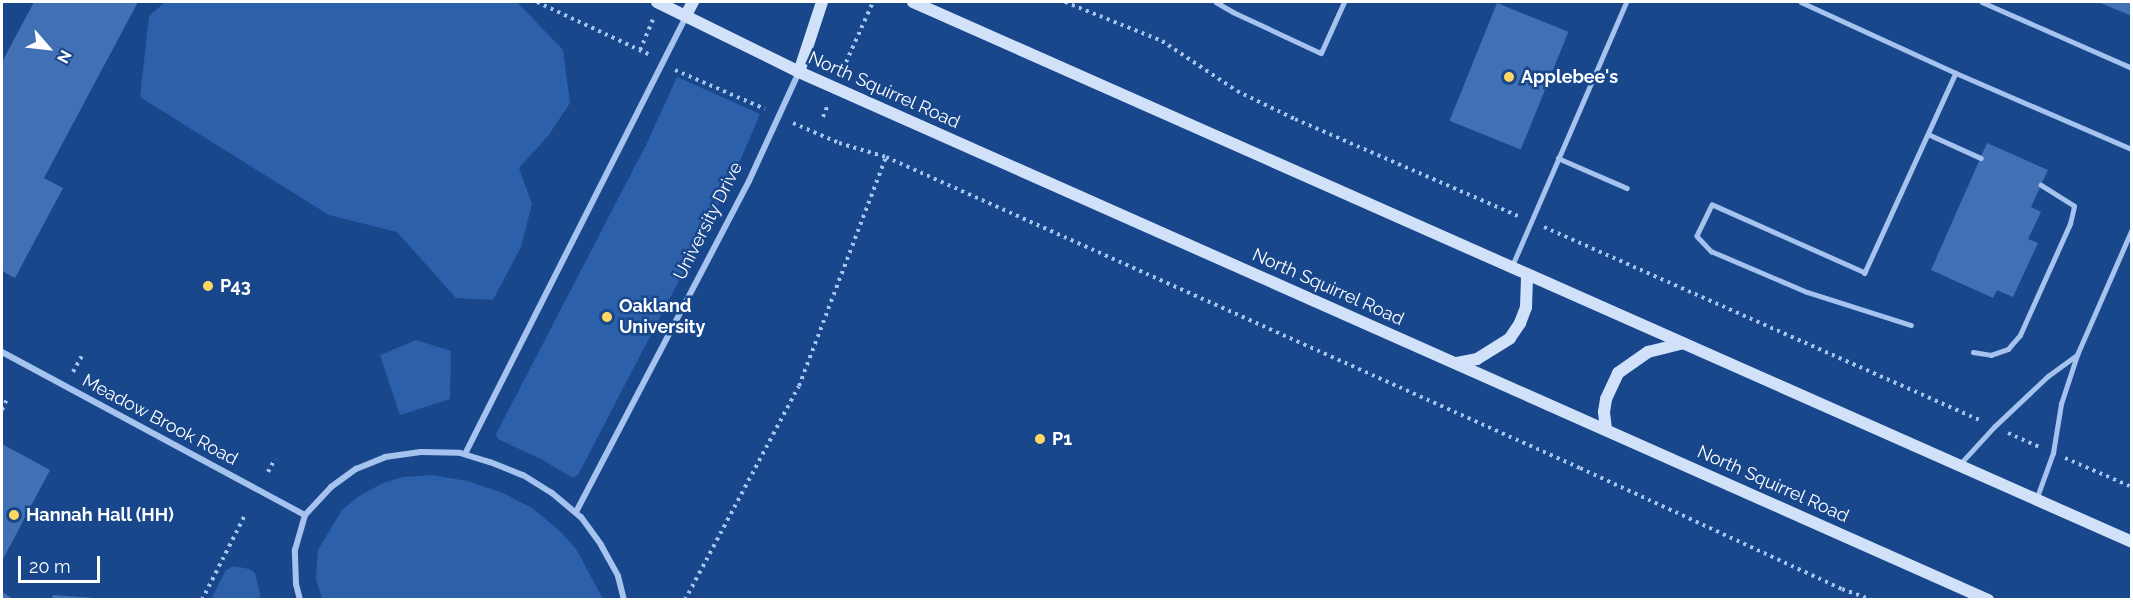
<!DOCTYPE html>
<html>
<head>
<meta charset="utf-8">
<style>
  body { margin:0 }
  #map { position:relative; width:2133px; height:601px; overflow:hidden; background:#19478c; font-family:Raleway,sans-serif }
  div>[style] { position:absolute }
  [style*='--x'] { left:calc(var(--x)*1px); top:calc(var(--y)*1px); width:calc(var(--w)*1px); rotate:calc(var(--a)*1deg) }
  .green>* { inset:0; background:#2c60aa }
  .building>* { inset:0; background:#4270b4; transform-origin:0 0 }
  .path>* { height:4px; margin-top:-2px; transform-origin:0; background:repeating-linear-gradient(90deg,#a5c3ee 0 3px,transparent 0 7.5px) }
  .service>* { height:4.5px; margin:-2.25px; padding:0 2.25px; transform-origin:2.25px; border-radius:2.25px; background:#a5c3ee }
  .minor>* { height:6px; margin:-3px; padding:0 3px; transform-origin:3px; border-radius:3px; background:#a5c3ee }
  .secondary>* { height:12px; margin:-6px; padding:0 6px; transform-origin:6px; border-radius:6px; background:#d2e1fa }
  .dots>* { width:16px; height:16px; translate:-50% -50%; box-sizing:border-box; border:3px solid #19478c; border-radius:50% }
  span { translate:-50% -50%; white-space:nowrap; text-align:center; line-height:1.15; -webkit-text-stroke:5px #19478c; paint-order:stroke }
  .poi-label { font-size:18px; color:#fff; font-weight:700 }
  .left { translate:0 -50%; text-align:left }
  .street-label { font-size:18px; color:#fff }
  .frame { position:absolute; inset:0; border:3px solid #fff; pointer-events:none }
  .north { position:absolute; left:18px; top:18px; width:60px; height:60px; -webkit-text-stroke:4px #19478c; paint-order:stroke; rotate:118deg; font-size:16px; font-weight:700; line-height:24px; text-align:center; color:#fff }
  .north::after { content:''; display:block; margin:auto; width:21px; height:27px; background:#fff; clip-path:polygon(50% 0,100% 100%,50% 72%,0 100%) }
  .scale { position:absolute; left:18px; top:556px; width:82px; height:27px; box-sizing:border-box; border:3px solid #fff; border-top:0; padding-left:8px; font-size:18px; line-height:21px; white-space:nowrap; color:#fff; -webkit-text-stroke:4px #19478c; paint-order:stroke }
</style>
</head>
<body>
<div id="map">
  <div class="green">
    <div style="clip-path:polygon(165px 2px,517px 2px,563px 50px,570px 103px,548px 136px,519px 168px,532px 204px,521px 247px,493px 300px,456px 298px,397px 232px,329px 215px,140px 97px,149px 16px)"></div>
    <div style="clip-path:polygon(677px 77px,760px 114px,734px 175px,578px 475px,573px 478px,541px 459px,498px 439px,496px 434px,646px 145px)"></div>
    <div style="clip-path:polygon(416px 340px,451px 351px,450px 399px,400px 415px,380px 355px)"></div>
    <div style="clip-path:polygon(432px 475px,467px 481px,503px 493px,532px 508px,560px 531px,576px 549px,603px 599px,322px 599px,316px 579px,318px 550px,342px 510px,359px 496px,383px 483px,403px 477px)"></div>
    <div style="clip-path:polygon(234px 566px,249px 569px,255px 573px,261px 599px,211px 599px,226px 570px)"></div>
  </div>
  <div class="building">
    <div style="clip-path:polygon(34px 2px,138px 2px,44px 178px,63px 188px,15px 278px,2px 271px,2px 62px)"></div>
    <div style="clip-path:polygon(2098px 2px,2132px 2px,2132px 16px)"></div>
    <div style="left:1497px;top:3px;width:77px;height:127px;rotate:22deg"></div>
    <div style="clip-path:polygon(1987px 143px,2048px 170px,2031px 207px,2041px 212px,2028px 239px,2038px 243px,2013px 297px,1997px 290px,1993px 298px,1931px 270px)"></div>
    <div style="clip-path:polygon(2px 444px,50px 470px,2px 561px)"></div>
    <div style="clip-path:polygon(2px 592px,15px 600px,2px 600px)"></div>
    <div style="clip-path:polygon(53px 595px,95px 598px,95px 600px,51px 600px)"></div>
  </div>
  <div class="path">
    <div style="--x:537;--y:2;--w:123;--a:25.1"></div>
    <div style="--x:1065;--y:2;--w:105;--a:21.9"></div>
    <div style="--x:1162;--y:41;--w:90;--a:33.7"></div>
    <div style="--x:1237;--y:91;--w:64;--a:25.8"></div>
    <div style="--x:1295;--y:119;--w:243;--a:23.5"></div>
    <div style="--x:640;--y:50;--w:33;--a:-67"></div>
    <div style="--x:843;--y:69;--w:73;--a:-65.9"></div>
    <div style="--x:675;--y:70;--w:98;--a:23.4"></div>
    <div style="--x:823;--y:117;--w:11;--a:-68"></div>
    <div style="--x:793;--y:123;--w:50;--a:23.5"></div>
    <div style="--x:839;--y:143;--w:49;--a:16.6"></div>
    <div style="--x:886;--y:157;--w:760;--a:24.14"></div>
    <div style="--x:1580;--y:468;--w:289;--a:24.8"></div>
    <div style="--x:1842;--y:589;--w:33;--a:20"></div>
    <div style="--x:1544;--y:227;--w:476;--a:23.9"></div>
    <div style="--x:73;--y:372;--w:18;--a:-61"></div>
    <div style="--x:2;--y:410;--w:12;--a:-66"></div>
    <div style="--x:2008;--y:433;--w:34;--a:24"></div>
    <div style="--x:2065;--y:458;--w:73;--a:23.4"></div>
    <div style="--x:268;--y:472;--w:15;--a:-62"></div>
    <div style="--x:202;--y:600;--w:97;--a:-63.2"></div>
    <div style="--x:685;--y:600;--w:242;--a:-62"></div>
    <div style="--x:799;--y:386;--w:245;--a:-69.2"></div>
  </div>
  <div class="service">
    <div style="--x:1216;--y:2;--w:20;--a:30"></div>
    <div style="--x:1233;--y:12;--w:97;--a:25"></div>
    <div style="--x:1321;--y:53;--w:56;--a:-65.7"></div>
    <div style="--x:1801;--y:2;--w:170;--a:24.6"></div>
    <div style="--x:1956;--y:73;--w:220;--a:114.5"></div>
    <div style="--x:1865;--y:273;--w:167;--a:-156"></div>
    <div style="--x:1712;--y:205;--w:34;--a:116"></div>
    <div style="--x:1697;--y:236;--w:21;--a:47"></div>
    <div style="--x:1711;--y:251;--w:104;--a:23.1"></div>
    <div style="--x:1807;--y:292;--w:109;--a:17.6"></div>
    <div style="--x:1982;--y:2;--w:164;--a:23.7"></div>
    <div style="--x:1956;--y:73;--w:192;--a:23.4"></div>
    <div style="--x:1928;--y:134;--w:58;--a:24.4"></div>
    <div style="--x:1558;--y:158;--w:75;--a:23.5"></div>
    <div style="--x:1512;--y:266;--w:288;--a:-66.6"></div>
    <div style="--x:1973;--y:352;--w:18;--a:9"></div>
    <div style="--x:1991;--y:355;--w:18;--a:-19"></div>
    <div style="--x:2008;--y:349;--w:18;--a:-49"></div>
    <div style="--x:2020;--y:335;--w:122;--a:-65.8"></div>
    <div style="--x:2070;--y:224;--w:18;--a:-77"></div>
    <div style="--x:2074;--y:206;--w:39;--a:-148"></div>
    <div style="--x:1961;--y:463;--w:49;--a:-47.5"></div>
    <div style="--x:1994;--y:427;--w:74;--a:-43.4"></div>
    <div style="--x:2048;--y:376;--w:36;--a:-36"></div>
    <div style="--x:2037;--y:497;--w:47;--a:-70"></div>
    <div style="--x:2053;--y:453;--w:50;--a:-80.7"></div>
    <div style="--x:2061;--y:404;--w:52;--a:-71.9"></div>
    <div style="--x:2077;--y:355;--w:137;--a:-66.4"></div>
  </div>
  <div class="minor">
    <div style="--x:2;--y:352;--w:344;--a:28.3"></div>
    <div style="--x:465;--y:454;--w:491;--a:-63.2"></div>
    <div style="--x:576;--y:512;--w:373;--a:-62.4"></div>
    <div style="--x:749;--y:181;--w:120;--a:-65.4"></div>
    <div style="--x:300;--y:600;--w:16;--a:-104"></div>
    <div style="--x:296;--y:584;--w:34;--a:-92"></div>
    <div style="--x:295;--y:550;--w:36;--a:-74"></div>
    <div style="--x:305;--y:515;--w:38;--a:-47"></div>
    <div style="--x:331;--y:487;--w:31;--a:-36"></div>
    <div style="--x:356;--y:469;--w:31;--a:-22"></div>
    <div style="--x:385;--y:457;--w:36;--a:-8"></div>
    <div style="--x:421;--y:452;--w:39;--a:1"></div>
    <div style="--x:460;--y:453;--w:31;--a:17"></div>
    <div style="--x:490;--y:462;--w:35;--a:22"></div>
    <div style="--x:523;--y:475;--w:34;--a:32"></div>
    <div style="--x:552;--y:493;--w:38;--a:40"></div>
    <div style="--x:581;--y:517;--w:34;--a:54"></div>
    <div style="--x:601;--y:545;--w:35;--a:61"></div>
    <div style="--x:618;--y:576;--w:25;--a:76"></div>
  </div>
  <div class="secondary">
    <div style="--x:657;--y:2;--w:158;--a:26.2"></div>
    <div style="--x:799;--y:72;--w:1301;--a:23.94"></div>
    <div style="--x:913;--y:2;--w:1333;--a:23.89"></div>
    <div style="--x:686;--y:15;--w:15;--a:-62"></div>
    <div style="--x:799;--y:72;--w:74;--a:-71.8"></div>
    <div style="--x:1457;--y:363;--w:20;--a:-11"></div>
    <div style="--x:1477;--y:359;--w:39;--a:-32"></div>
    <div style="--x:1510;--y:338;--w:18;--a:-56"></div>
    <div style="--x:1520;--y:323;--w:17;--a:-69"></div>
    <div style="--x:1526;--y:307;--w:32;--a:-88"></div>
    <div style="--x:1606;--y:429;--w:17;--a:-97"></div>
    <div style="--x:1604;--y:412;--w:13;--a:-81"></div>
    <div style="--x:1606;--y:399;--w:29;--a:-65"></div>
    <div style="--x:1618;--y:373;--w:37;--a:-35"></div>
    <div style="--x:1648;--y:352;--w:36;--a:-14"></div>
  </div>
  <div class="dots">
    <div style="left:1509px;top:77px;background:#ffd861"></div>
    <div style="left:208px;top:286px;background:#ffd861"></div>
    <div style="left:607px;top:317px;background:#ffd861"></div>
    <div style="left:1040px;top:439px;background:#ffd861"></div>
    <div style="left:14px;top:515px;background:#ffd861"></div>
  </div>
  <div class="poi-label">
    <span class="left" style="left:1521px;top:77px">Applebee's</span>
    <span class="left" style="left:220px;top:286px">P43</span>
    <span class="left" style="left:619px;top:317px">Oakland<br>University</span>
    <span class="left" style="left:1052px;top:439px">P1</span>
    <span class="left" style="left:26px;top:515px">Hannah Hall (HH)</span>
  </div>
  <div class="street-label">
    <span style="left:884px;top:90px;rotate:24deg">North Squirrel Road</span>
    <span style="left:708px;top:221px;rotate:-63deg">University Drive</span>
    <span style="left:1328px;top:287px;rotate:24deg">North Squirrel Road</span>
    <span style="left:160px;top:420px;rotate:28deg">Meadow Brook Road</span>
    <span style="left:1773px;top:484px;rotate:24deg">North Squirrel Road</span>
  </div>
  <div class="frame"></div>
  <div class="north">N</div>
  <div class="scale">20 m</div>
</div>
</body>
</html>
